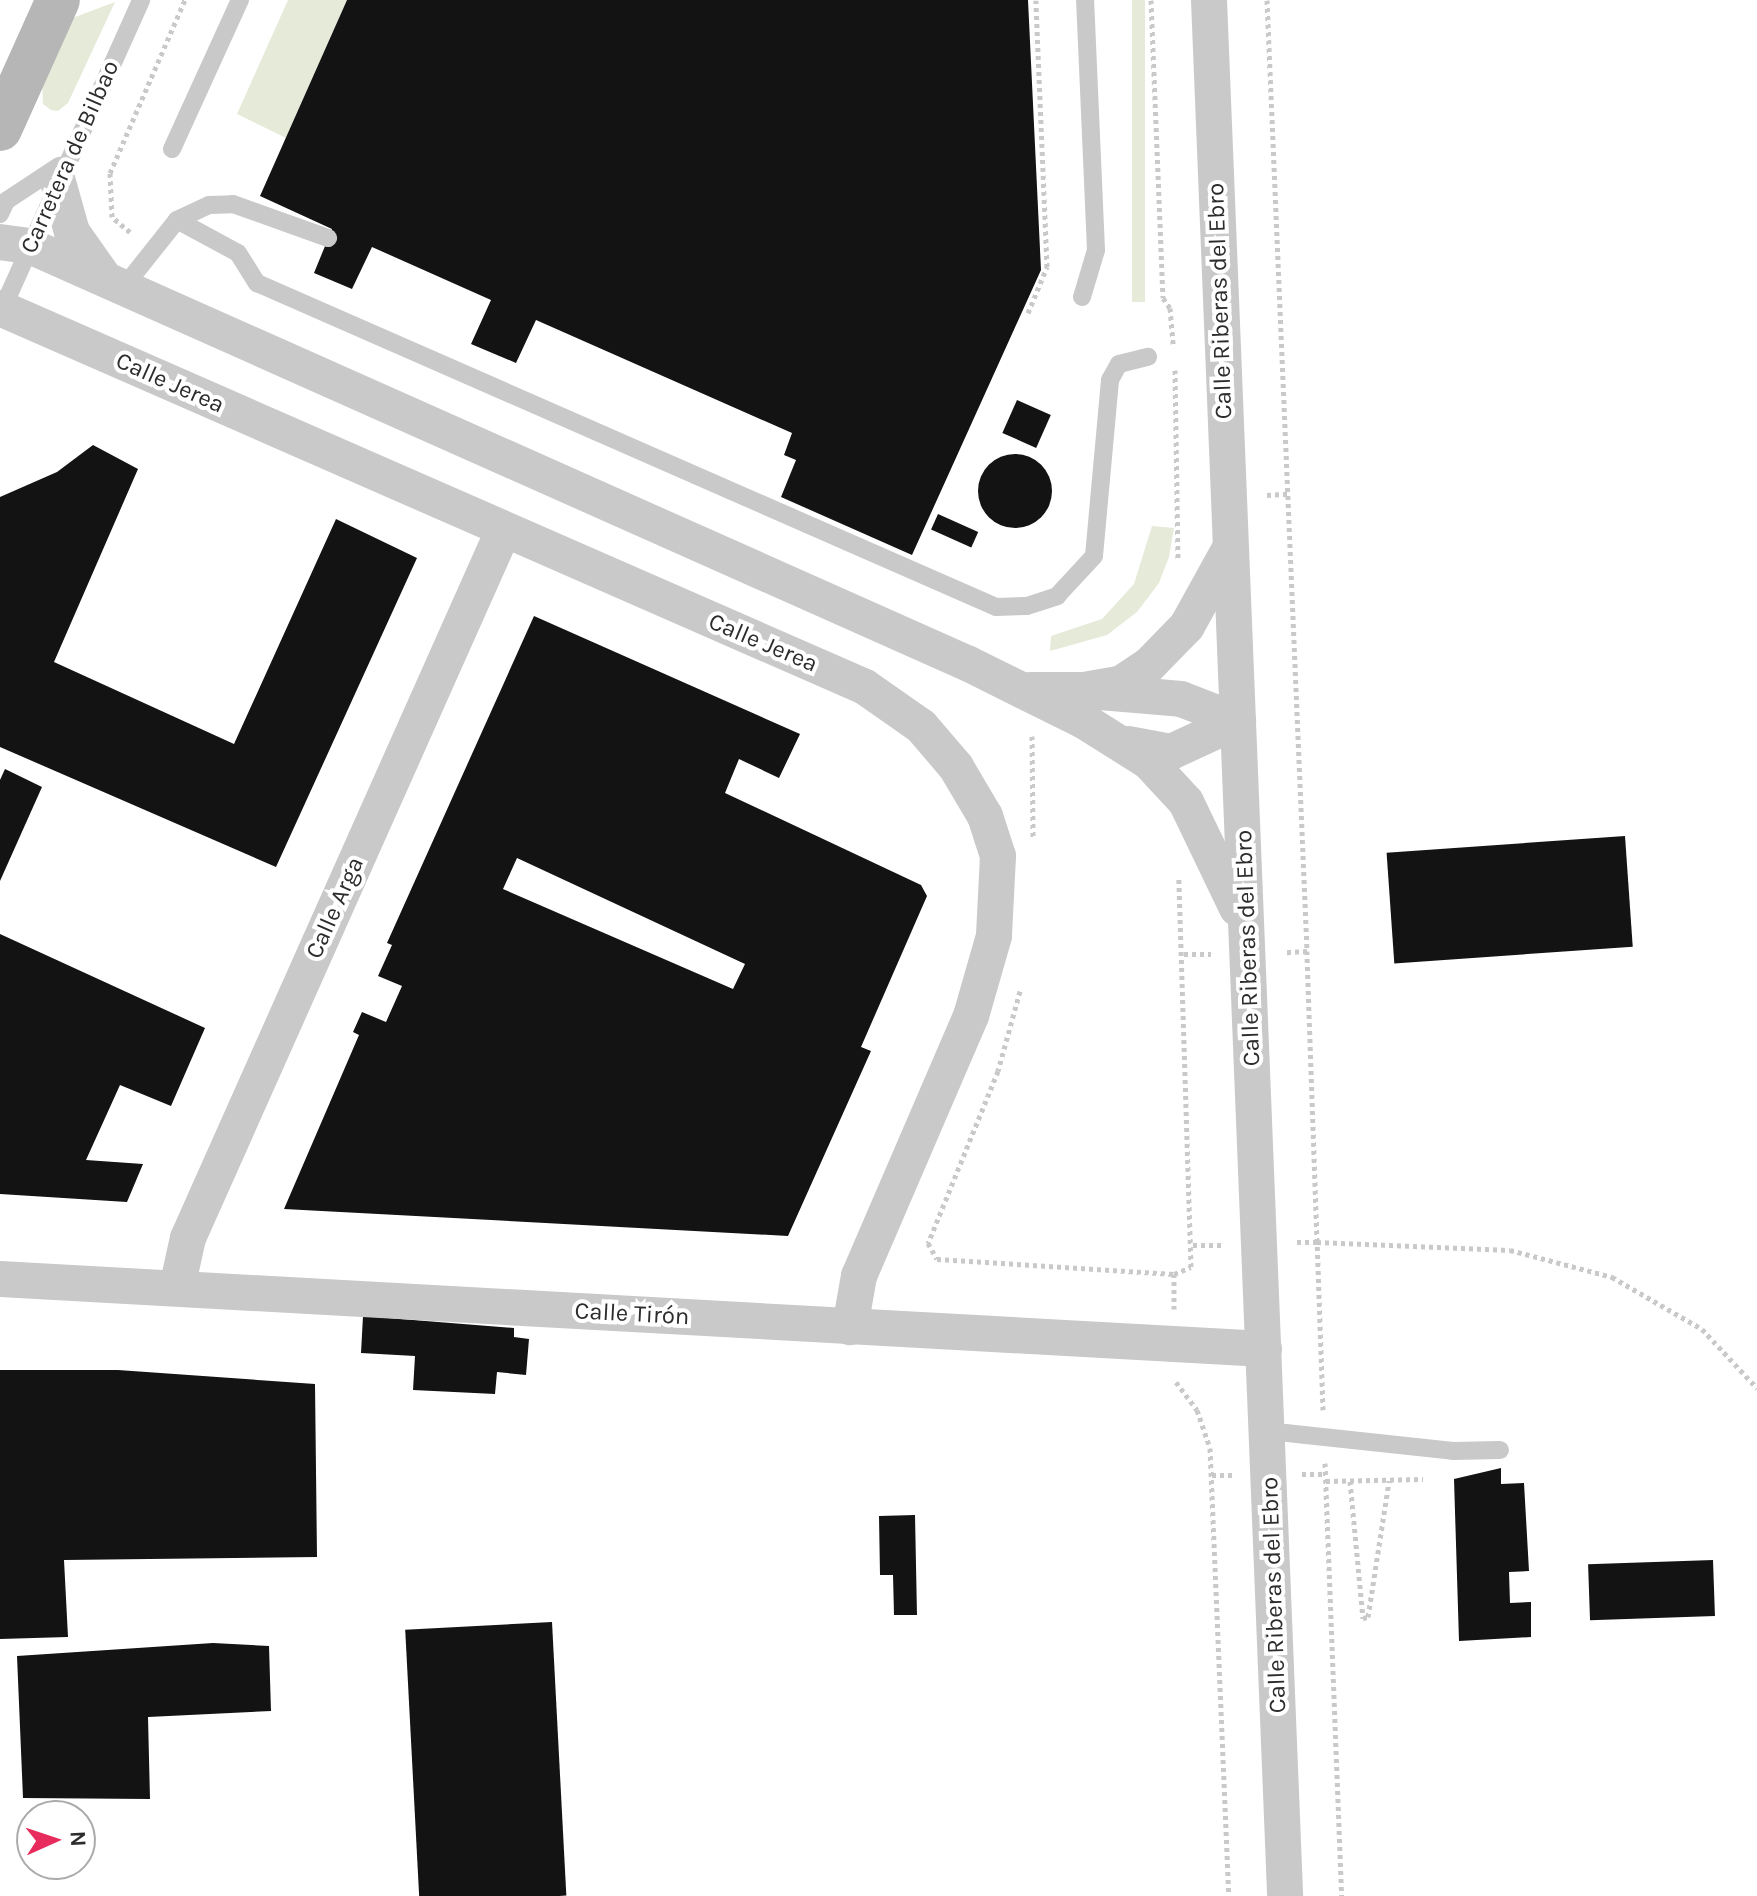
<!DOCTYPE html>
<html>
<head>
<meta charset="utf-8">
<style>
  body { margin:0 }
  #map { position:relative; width:1757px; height:1896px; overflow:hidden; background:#fff; font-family:Karla,sans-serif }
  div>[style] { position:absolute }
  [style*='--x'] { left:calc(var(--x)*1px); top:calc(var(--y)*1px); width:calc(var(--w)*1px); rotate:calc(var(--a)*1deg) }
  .green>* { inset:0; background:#e6ead9; transform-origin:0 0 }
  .building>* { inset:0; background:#131313; transform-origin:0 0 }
  .round { border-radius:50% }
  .path>* { height:5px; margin-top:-2.5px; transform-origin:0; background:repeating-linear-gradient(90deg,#c9c9c9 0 4px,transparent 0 8px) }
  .lane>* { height:18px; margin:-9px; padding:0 9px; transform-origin:9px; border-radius:9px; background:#c9c9c9 }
  .street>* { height:36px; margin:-18px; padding:0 18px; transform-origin:18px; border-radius:18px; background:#c9c9c9 }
  .secondary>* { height:44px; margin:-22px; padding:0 22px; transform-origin:22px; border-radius:22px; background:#b6b6b6 }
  span { translate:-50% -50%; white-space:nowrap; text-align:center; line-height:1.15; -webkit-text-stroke:8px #fff; paint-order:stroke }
  .street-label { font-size:24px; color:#2c2c2c }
  .north { position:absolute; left:16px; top:1800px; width:80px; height:80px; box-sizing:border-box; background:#fff; border:2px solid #ababab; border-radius:50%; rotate:87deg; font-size:22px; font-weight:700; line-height:32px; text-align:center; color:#2c2c2c }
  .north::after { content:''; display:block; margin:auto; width:28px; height:36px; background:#e72b5c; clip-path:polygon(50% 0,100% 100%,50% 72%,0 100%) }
</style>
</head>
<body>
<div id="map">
  <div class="green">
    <div style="clip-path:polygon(288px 0,347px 0,286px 138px,237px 114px)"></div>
    <div style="left:1132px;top:0;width:13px;height:302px"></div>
    <div style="clip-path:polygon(115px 2px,68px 103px,58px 111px,51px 110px,43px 104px,42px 81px,70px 19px)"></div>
    <div style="clip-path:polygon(1152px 526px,1174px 528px,1169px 557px,1159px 583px,1137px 612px,1107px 635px,1050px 651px,1051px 636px,1102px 619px,1134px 584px)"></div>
  </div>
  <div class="building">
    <div style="clip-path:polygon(347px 0,1028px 0,1041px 270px,912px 555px,781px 497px,796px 460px,784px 455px,792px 433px,536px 320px,516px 363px,471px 344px,491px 300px,372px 247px,352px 289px,314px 273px,332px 229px,260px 196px)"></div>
    <div style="left:1017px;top:400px;width:37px;height:36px;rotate:24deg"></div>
    <div style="clip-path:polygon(93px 445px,138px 469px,54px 662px,234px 744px,336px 519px,417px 558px,276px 867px,0 747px,0 497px,57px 472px)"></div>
    <div class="round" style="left:978px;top:454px;width:74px;height:74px"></div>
    <div style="left:938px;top:514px;width:44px;height:17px;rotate:24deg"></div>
    <div style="clip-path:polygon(evenodd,534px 616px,800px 734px,779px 778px,739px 759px,725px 793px,921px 885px,927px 896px,861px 1047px,871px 1051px,788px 1236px,284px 1209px,359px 1035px,353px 1032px,362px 1012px,386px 1022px,402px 986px,378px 976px,392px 945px,387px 943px,534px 616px,517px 858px,745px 964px,733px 989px,503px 889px,517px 858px)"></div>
    <div style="clip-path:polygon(5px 769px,42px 787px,0 881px,0 780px)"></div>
    <div style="left:1625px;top:836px;width:111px;height:239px;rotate:86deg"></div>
    <div style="clip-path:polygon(0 934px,205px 1028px,171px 1106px,120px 1085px,86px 1160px,143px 1164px,127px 1202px,0 1194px)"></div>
    <div style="clip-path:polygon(363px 1316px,514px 1328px,514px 1337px,529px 1339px,526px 1375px,497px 1372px,495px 1394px,413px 1390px,415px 1356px,361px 1353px)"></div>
    <div style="clip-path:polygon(0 1370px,118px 1370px,315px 1384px,317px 1557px,64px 1560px,68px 1637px,0 1639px)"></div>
    <div style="clip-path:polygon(1501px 1468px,1501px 1484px,1524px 1483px,1529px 1571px,1509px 1572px,1510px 1603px,1531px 1602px,1531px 1637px,1459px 1641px,1454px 1479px)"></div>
    <div style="clip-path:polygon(915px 1515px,917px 1615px,894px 1615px,893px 1575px,880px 1575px,879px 1516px)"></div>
    <div style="left:1713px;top:1560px;width:56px;height:125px;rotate:88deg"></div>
    <div style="left:552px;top:1622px;width:274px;height:147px;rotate:87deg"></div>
    <div style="clip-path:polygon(213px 1643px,269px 1646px,271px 1711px,148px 1717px,150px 1799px,23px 1798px,17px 1656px)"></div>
  </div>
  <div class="path">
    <div style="--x:1151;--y:0;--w:298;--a:87.7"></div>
    <div style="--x:1163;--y:298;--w:12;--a:55"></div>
    <div style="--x:1170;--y:308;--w:36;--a:85"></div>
    <div style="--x:1267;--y:0;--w:952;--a:87.59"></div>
    <div style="--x:1307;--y:951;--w:22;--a:177"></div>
    <div style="--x:130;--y:232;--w:23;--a:-140"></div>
    <div style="--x:112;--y:217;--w:44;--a:-92.6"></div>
    <div style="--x:110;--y:173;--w:189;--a:-66.6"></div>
    <div style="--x:1028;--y:313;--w:50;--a:-67.6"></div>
    <div style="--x:1047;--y:267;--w:267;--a:-92.4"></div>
    <div style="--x:1175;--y:370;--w:190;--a:89.1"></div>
    <div style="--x:1267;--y:495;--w:22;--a:-3"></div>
    <div style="--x:1032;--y:736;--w:102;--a:89.4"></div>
    <div style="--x:1184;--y:954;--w:27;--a:0"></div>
    <div style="--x:1020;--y:991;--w:83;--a:105.4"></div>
    <div style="--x:998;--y:1071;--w:186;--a:112.1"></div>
    <div style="--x:928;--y:1243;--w:18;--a:61"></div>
    <div style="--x:937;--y:1259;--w:237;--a:3.6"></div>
    <div style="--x:1174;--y:1274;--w:18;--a:-22"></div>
    <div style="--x:1191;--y:1267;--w:389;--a:-91.8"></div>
    <div style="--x:1297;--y:1242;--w:20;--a:0"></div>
    <div style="--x:1317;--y:1242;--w:291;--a:-92"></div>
    <div style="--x:1193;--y:1245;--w:30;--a:0"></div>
    <div style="--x:1174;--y:1309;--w:35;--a:-90"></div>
    <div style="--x:1176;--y:1382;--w:35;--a:53"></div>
    <div style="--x:1197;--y:1410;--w:40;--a:71.1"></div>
    <div style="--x:1210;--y:1448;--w:448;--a:87.6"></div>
    <div style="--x:1323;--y:1410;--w:168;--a:-92"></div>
    <div style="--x:1317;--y:1242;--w:193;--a:2.4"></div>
    <div style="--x:1510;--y:1250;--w:106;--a:14.8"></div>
    <div style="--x:1612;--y:1277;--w:104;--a:30"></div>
    <div style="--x:1702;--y:1329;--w:81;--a:47"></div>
    <div style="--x:1325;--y:1463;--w:433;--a:87.8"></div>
    <div style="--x:1302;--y:1474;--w:23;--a:0"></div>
    <div style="--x:1212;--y:1475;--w:20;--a:0"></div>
    <div style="--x:1326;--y:1481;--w:97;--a:-1.2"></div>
    <div style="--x:1350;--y:1481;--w:138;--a:84.6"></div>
    <div style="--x:1363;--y:1618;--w:5;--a:-11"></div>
    <div style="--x:1368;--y:1617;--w:138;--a:-81.2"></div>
  </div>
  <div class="lane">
    <div style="--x:172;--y:149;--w:164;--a:-65.5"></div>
    <div style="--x:0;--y:214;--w:14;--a:-65"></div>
    <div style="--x:6;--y:201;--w:64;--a:-33.4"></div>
    <div style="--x:177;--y:220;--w:35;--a:-25"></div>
    <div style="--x:209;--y:205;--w:24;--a:-2"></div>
    <div style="--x:233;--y:204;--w:101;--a:19.7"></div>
    <div style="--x:123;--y:288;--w:87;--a:-51.5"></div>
    <div style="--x:177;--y:220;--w:69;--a:28.4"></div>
    <div style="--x:238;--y:253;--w:36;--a:58"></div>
    <div style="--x:257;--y:283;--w:807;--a:23.67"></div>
    <div style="--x:996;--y:607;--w:31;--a:-2"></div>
    <div style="--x:1027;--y:606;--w:32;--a:-18"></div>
    <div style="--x:1057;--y:596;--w:54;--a:-47.2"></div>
    <div style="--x:1094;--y:556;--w:177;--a:-84.8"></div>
    <div style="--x:1110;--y:380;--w:18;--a:-61"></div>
    <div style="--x:1119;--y:364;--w:30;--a:-14"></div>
    <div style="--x:1082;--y:297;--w:49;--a:-73.4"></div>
    <div style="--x:1096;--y:250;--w:250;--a:-92.5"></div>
    <div style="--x:1;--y:312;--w:342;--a:-65.8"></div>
    <div style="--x:1267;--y:1431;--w:187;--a:6.1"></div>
    <div style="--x:1453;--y:1451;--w:47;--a:-1.2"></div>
  </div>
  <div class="street">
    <div style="--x:1209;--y:0;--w:1898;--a:87.7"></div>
    <div style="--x:58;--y:182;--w:52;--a:74.4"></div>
    <div style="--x:72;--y:232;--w:57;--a:54.9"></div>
    <div style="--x:0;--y:242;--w:30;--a:8"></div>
    <div style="--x:30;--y:246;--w:1028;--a:24"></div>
    <div style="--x:969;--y:664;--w:128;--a:26.4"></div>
    <div style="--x:1084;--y:721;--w:77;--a:32.2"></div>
    <div style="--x:1149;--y:762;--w:54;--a:47.2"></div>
    <div style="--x:1186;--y:802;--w:118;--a:64.3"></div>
    <div style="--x:0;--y:308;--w:944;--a:23.66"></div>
    <div style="--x:865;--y:687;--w:68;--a:34.9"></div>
    <div style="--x:921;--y:726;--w:54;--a:49.5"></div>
    <div style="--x:956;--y:767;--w:57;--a:59.4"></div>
    <div style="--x:985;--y:816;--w:42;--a:72"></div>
    <div style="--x:998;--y:856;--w:80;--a:92.9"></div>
    <div style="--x:994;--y:936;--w:83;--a:106"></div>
    <div style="--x:971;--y:1016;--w:283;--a:113.3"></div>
    <div style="--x:859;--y:1276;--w:52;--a:100"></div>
    <div style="--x:1030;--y:690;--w:54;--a:0"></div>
    <div style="--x:1084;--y:690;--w:39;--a:-10"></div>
    <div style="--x:1122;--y:683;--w:32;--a:-34"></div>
    <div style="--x:1149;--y:665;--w:54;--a:-45.7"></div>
    <div style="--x:1187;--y:626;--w:89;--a:-61.1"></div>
    <div style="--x:1100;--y:692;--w:81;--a:4.9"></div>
    <div style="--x:1181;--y:699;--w:61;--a:21.1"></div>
    <div style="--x:1128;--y:744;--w:44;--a:10.5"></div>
    <div style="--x:1171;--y:752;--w:74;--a:-24.8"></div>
    <div style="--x:0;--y:1279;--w:1266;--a:3.17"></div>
    <div style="--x:177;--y:1288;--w:51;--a:-77.6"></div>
    <div style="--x:188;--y:1238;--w:774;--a:-65.98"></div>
  </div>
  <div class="secondary">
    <div style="--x:0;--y:129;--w:141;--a:-65.8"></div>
  </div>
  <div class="street-label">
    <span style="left:70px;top:157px;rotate:-66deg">Carretera de Bilbao</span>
    <span style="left:1220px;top:301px;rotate:-92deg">Calle Riberas del Ebro</span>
    <span style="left:170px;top:383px;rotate:24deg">Calle Jerea</span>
    <span style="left:763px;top:643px;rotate:23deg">Calle Jerea</span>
    <span style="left:335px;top:908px;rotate:-66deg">Calle Arga</span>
    <span style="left:1248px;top:948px;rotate:-92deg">Calle Riberas del Ebro</span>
    <span style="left:632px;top:1314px;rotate:3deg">Calle Tirón</span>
    <span style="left:1274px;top:1595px;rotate:-92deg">Calle Riberas del Ebro</span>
  </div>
  <div class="north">N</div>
</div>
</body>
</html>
